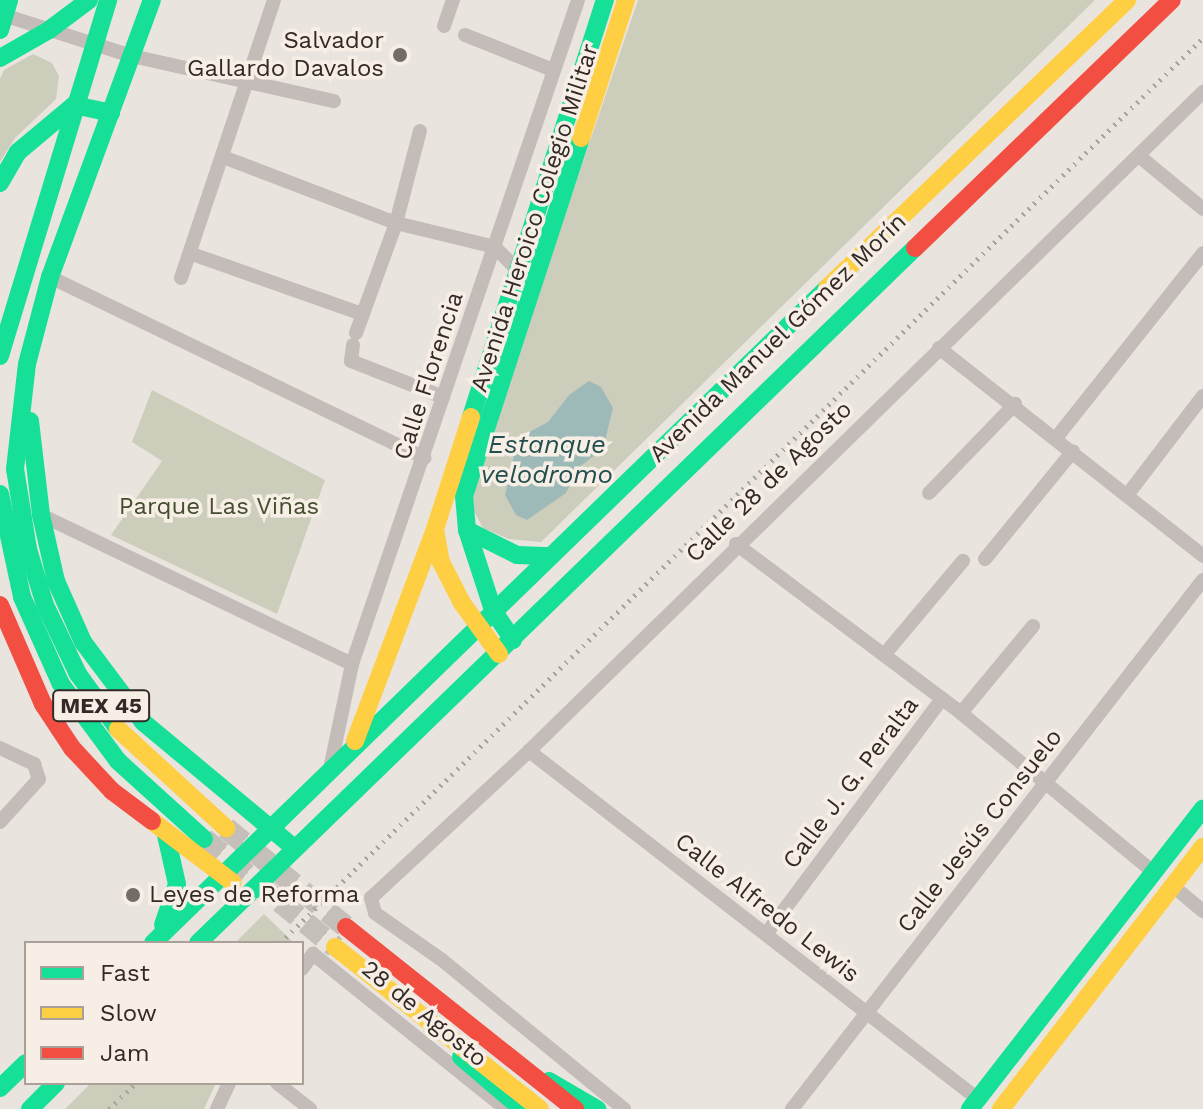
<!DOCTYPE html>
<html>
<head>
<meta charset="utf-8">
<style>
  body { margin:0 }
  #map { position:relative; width:1203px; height:1109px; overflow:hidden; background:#eae4df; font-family:"Work Sans",sans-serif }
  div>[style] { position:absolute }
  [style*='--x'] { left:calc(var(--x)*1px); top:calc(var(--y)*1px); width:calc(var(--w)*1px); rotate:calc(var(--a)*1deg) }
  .green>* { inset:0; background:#cccdba }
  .water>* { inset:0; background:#9ebab8 }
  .primary-tunnel>* { height:22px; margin-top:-11px; transform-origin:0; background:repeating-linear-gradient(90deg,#c5bfba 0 22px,transparent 0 33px) }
  .street>* { height:14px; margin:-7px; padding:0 7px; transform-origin:7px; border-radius:7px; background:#c3bcb8 }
  .fast>* { height:18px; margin:-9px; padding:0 9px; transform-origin:9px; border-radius:9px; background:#16e098 }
  .slow>* { height:18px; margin:-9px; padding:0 9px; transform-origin:9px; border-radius:9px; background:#ffcf43 }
  .jam>* { height:18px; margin:-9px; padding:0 9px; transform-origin:9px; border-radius:9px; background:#f24e42 }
  .rail>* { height:5px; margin-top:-2.5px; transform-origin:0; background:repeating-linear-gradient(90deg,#aba5a2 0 2px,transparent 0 8px) }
  .dots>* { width:22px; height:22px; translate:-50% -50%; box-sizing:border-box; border:4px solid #f7eee6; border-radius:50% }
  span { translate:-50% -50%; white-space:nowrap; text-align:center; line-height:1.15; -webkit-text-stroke:7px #f7eee6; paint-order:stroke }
  .shield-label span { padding:2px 6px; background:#f7eee6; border:2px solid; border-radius:6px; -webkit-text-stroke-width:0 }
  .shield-label { font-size:22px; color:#332a27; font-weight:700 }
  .poi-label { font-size:24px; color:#332a27 }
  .right { translate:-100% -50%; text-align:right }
  .left { translate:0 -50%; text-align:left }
  .street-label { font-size:24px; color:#332a27 }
  .park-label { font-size:24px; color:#444e2e }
  .water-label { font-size:26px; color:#224f4f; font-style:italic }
  .legend { position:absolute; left:24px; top:941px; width:280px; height:144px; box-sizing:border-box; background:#f7eee6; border:2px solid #a9a09a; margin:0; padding:10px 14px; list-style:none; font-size:24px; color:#332a27 }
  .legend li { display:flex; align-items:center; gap:16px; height:40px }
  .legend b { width:40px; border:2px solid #a9a09a }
</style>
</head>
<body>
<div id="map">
  <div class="green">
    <div style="clip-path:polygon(638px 0,1095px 0,541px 542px,509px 539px,483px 528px,468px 500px)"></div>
    <div style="clip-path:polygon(33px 54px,52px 63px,59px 76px,56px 99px,15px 138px,0 162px,0 79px,4px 70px)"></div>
    <div style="clip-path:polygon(152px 390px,325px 480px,277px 614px,111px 535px,162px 461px,132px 442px)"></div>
    <div style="clip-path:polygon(264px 914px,294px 943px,235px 943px)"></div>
    <div style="clip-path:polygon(91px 1083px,216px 1083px,204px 1109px,65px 1109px)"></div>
  </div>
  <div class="water">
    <div style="clip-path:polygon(589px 381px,601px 387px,613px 408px,603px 449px,578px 468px,566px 493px,527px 520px,516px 515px,505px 495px,518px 438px,548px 422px,569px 395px)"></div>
  </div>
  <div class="primary-tunnel">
    <div style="--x:226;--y:828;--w:156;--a:39.5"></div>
    <div style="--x:204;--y:839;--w:170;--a:39.5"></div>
  </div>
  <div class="street">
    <div style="--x:0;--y:14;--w:139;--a:17.7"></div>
    <div style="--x:132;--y:56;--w:207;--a:12.6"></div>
    <div style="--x:444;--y:26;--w:28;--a:-71"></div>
    <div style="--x:465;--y:35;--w:95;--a:21.7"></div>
    <div style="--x:1139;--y:156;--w:83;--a:39.6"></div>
    <div style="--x:223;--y:157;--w:185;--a:20.9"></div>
    <div style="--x:396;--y:223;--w:102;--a:13.6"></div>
    <div style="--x:495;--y:247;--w:36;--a:46"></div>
    <div style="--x:192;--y:254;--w:180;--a:19.4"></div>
    <div style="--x:50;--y:277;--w:416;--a:25.8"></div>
    <div style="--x:181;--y:278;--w:293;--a:-71.5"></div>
    <div style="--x:356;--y:333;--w:117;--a:-70"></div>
    <div style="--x:396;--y:223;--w:95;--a:-75.4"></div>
    <div style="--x:353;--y:345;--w:16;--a:97"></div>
    <div style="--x:351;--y:361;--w:99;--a:21.4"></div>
    <div style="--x:939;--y:348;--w:336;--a:38.2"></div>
    <div style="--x:1056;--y:438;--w:236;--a:-51.5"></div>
    <div style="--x:929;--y:493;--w:124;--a:-46"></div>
    <div style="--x:1128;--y:494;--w:123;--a:-52.6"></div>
    <div style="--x:41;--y:515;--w:345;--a:25.6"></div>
    <div style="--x:736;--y:544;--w:281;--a:36.9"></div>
    <div style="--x:961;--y:713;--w:249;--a:39.6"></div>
    <div style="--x:985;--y:559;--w:139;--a:-50.8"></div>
    <div style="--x:884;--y:655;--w:123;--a:-50"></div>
    <div style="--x:961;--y:713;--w:113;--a:-50.4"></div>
    <div style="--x:0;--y:748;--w:38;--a:25"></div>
    <div style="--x:34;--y:764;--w:16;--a:72"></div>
    <div style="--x:39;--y:779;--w:58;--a:132.2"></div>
    <div style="--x:529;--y:751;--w:568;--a:37.78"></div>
    <div style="--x:331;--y:764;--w:102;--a:-78.1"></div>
    <div style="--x:352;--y:664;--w:701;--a:-71.2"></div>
    <div style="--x:1173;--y:886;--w:39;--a:40"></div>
    <div style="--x:766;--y:934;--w:294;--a:-53.2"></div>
    <div style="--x:302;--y:969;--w:19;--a:-54"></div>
    <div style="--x:313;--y:954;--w:248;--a:38.8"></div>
    <div style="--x:277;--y:1083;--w:42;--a:38.2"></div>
    <div style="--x:217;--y:1109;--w:29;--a:-65"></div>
    <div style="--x:624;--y:1109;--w:235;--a:-140.7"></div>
    <div style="--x:442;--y:960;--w:82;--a:-145"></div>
    <div style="--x:375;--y:913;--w:16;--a:-105"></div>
    <div style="--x:371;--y:898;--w:216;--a:-42.9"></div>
    <div style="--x:529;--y:751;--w:943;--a:-44.36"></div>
    <div style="--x:792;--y:1109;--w:670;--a:-52.16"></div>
  </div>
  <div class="fast">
    <div style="--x:0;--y:30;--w:31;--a:-73"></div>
    <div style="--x:49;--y:30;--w:50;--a:-36.9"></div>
    <div style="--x:0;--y:58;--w:56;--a:-29.7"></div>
    <div style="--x:0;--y:183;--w:36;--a:-60"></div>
    <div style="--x:18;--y:152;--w:73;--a:-40"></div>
    <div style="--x:74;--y:105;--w:38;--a:12"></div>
    <div style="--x:0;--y:356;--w:372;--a:-73.1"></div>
    <div style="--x:471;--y:417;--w:438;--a:-72.2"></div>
    <div style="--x:30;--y:421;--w:95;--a:83.3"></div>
    <div style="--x:41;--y:515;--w:68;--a:77.2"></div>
    <div style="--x:56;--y:581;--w:67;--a:66.1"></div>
    <div style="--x:83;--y:642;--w:100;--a:53.1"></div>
    <div style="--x:143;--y:722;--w:197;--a:39.8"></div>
    <div style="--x:0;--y:494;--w:105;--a:77.9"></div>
    <div style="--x:22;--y:597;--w:95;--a:65.9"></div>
    <div style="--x:61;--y:684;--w:96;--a:53.5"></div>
    <div style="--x:118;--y:761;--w:116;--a:42.2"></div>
    <div style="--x:467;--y:530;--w:56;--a:26.6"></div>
    <div style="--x:517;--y:555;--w:34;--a:2"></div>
    <div style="--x:513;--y:640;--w:36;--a:-124"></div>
    <div style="--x:493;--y:610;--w:84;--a:-108"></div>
    <div style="--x:467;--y:530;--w:34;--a:-95"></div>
    <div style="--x:464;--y:496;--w:377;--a:-71.9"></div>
    <div style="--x:118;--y:729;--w:68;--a:-126"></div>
    <div style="--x:78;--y:674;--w:76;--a:-115.6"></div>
    <div style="--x:45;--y:605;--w:59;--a:-106.9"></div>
    <div style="--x:28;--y:549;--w:81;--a:-99.2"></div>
    <div style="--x:15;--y:469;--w:106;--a:-83.5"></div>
    <div style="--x:27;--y:364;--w:90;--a:-75.2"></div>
    <div style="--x:50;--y:277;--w:295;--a:-69.8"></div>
    <div style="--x:163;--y:925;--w:43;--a:-71.1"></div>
    <div style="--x:177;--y:884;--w:50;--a:-102.7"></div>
    <div style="--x:153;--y:943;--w:940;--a:-44.18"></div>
    <div style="--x:198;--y:943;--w:999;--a:-44.11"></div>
    <div style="--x:461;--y:1057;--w:80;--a:40.4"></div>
    <div style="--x:549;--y:1081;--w:56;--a:30.3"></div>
    <div style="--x:0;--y:1088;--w:36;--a:-44"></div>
    <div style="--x:30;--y:1109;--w:37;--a:-45"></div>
    <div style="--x:970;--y:1109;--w:380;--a:-52.2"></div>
  </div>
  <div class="slow">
    <div style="--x:581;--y:138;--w:145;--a:-71.9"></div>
    <div style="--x:827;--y:288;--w:416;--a:-43.8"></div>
    <div style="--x:471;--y:417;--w:118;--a:107.8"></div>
    <div style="--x:435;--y:529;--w:34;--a:80"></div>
    <div style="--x:441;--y:562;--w:46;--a:62.9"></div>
    <div style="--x:462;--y:603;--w:63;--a:54"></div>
    <div style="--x:118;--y:729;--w:147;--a:42.5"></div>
    <div style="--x:355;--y:741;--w:227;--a:-69.3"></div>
    <div style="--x:152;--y:821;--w:101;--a:37.3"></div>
    <div style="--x:335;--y:947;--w:261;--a:38.3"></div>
    <div style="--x:1001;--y:1109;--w:331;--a:-52.4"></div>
  </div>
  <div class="jam">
    <div style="--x:915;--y:248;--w:357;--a:-44"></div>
    <div style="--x:0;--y:605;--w:108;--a:66.5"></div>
    <div style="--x:43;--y:704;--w:53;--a:56.6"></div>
    <div style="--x:72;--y:748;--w:59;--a:47.1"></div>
    <div style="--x:112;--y:791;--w:50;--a:36.9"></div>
    <div style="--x:346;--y:927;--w:293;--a:38.5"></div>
  </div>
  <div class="rail">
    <div style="--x:280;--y:943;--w:1293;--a:-44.44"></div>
    <div style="--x:109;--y:1109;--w:37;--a:-44"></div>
  </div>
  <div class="dots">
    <div style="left:400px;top:55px;background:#736b67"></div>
    <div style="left:133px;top:895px;background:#736b67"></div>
  </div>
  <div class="shield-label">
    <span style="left:101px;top:706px">MEX 45</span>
  </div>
  <div class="poi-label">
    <span class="right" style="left:384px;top:55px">Salvador<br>Gallardo Davalos</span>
    <span class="left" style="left:149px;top:895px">Leyes de Reforma</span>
  </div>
  <div class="street-label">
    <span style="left:535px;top:218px;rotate:-72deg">Avenida Heroico Colegio Militar</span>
    <span style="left:778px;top:338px;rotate:-44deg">Avenida Manuel Gómez Morín</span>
    <span style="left:429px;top:376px;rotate:-72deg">Calle Florencia</span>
    <span style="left:769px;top:482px;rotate:-44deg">Calle 28 de Agosto</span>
    <span style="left:851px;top:783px;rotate:-53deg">Calle J. G. Peralta</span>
    <span style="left:980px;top:831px;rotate:-52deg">Calle Jesús Consuelo</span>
    <span style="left:767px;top:908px;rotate:38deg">Calle Alfredo Lewis</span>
    <span style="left:424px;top:1014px;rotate:39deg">28 de Agosto</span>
  </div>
  <div class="park-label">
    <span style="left:219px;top:507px">Parque Las Viñas</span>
  </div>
  <div class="water-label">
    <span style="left:547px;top:460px">Estanque<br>velodromo</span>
  </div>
  <ul class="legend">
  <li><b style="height:10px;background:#16e098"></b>Fast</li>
  <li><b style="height:10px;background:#ffcf43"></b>Slow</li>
  <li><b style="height:10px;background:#f24e42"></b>Jam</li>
  </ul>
</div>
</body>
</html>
